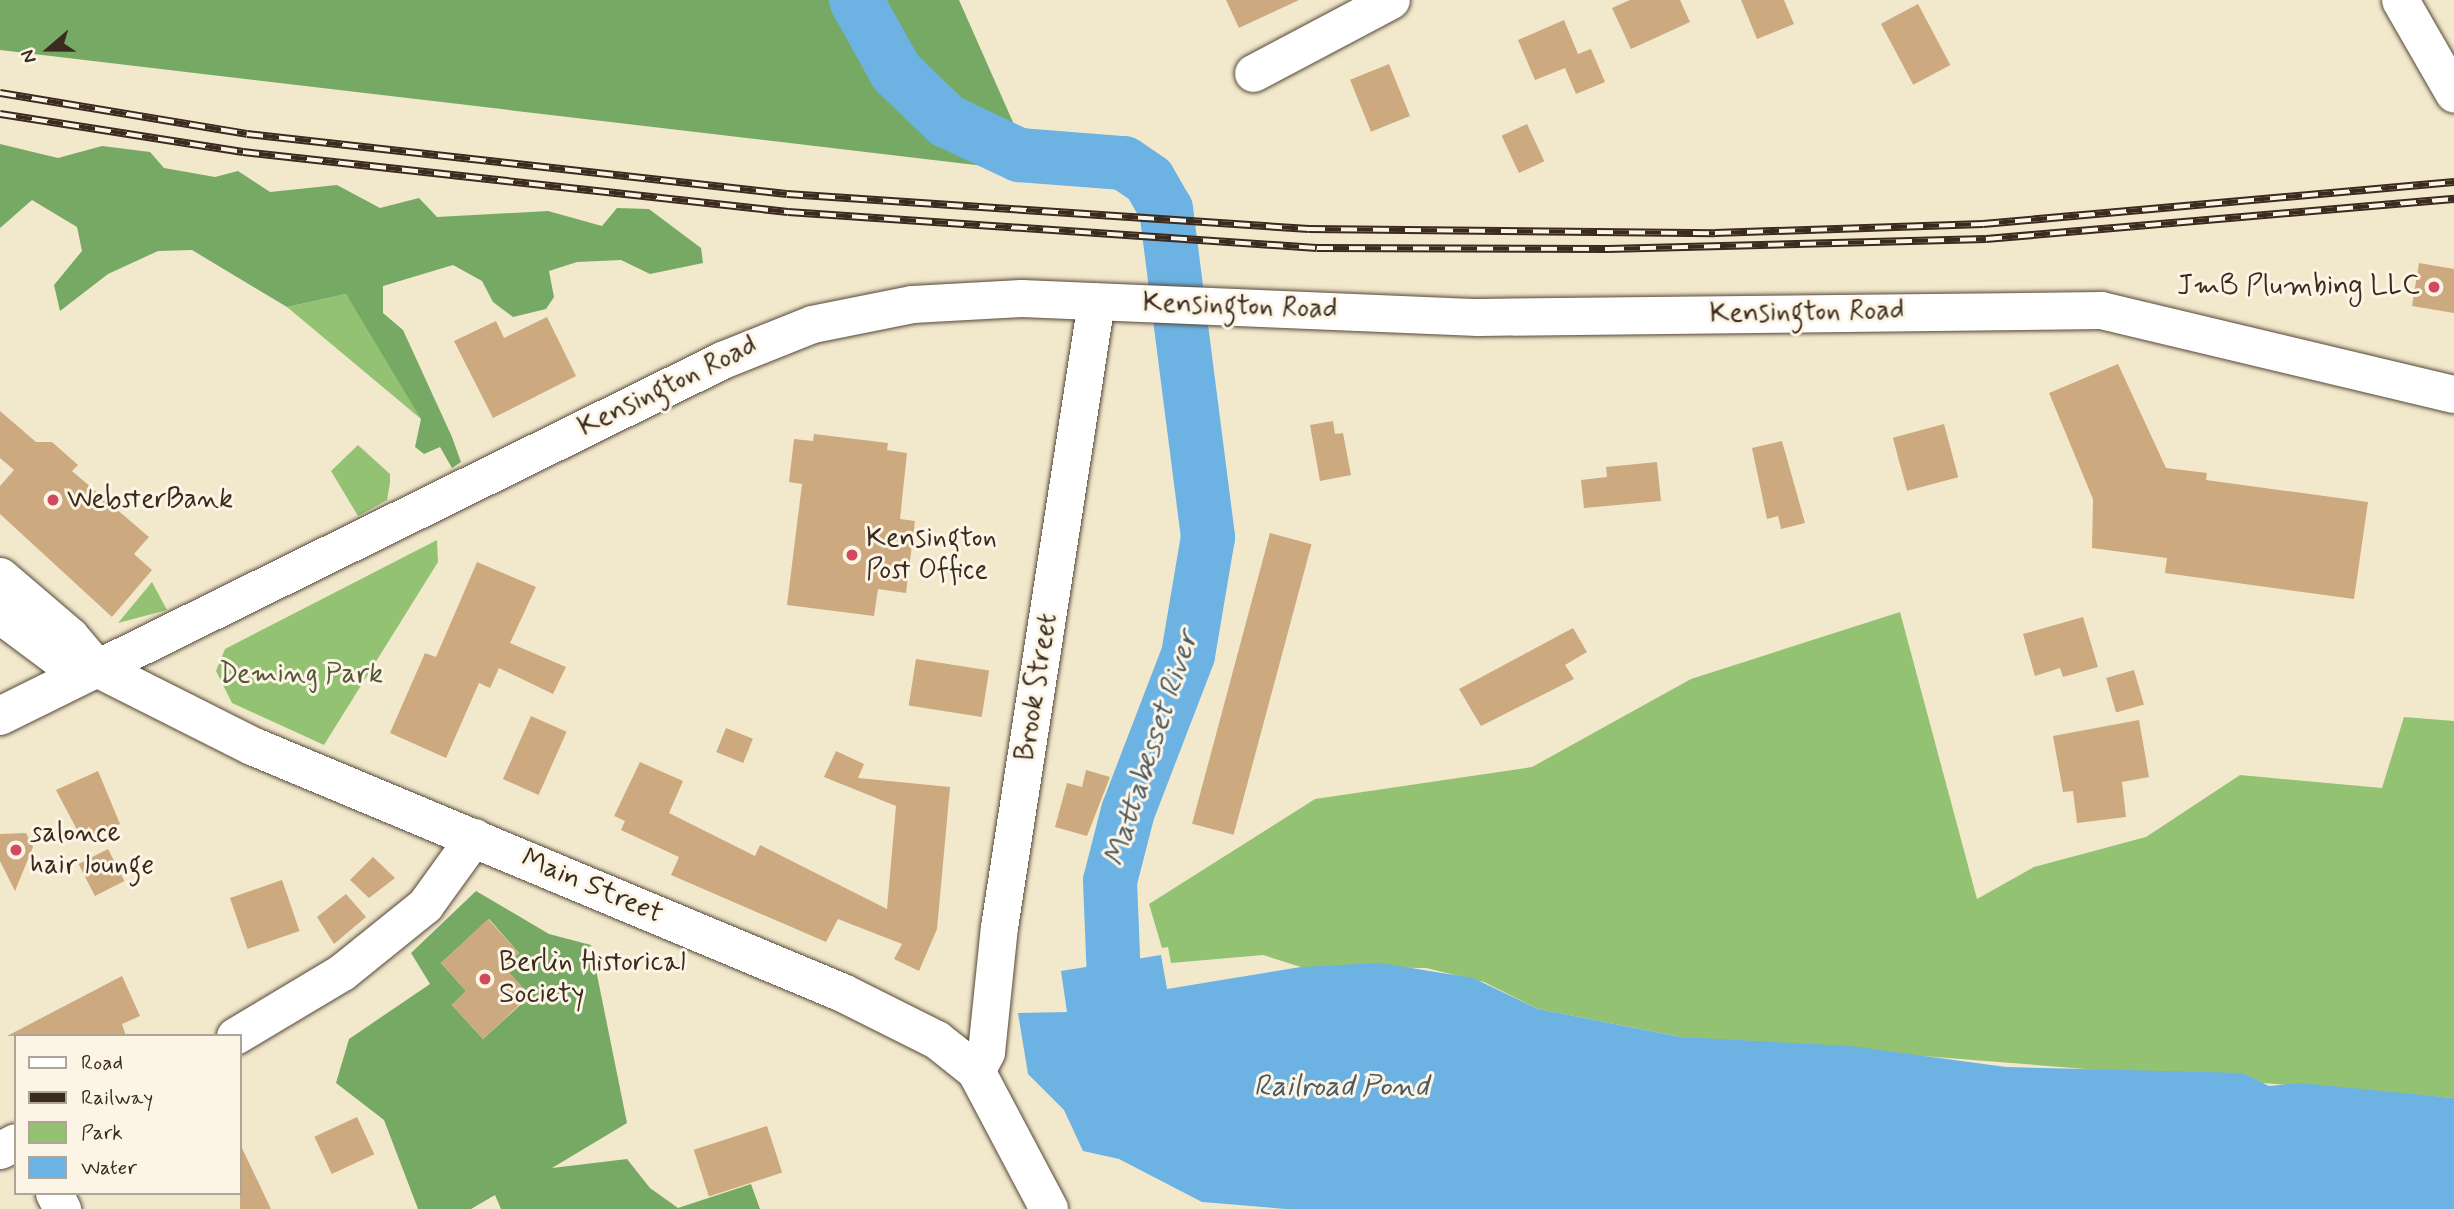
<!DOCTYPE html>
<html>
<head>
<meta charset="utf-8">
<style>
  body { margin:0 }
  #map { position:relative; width:2454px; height:1209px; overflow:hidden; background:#f2e9cd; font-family:Mynerve,sans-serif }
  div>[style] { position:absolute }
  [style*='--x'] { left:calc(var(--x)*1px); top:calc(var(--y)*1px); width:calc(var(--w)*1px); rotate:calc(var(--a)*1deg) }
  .green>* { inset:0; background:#93c372 }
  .forest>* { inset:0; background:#76a964 }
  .water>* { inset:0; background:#6cb3e3 }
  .river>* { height:54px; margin:-27px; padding:0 27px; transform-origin:27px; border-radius:27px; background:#6cb3e3 }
  .building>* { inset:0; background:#cca97f; transform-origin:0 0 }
  .roads { filter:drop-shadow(0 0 2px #564738) drop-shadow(0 0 2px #564738) }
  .minor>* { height:37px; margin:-18.5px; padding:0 18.5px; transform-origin:18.5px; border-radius:18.5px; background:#fff }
  .major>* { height:38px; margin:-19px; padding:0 19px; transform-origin:19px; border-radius:19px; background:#fff }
  .rail>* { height:8px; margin-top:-4px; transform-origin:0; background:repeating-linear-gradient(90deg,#fcf5e5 0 16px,#3b2a1e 0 32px); box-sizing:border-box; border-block:2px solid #3b2a1e }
  .dots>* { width:19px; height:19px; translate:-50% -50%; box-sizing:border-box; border:4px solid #fcf5e5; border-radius:50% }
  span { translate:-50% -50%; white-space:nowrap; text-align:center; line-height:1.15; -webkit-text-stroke:6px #fcf5e5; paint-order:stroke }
  .poi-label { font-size:28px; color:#3b2a1e }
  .right { translate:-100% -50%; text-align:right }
  .left { translate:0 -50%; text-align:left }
  .street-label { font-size:28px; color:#3b2a1e }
  .park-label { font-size:28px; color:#555837 }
  .water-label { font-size:30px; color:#4c5a63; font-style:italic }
  .legend { position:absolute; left:14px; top:1034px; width:228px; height:161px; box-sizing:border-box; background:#fcf5e5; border:2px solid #afa495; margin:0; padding:9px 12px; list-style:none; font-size:21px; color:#3b2a1e }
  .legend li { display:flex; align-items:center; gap:14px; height:35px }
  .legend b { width:35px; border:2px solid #afa495 }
  .north { position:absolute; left:14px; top:14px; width:70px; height:70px; -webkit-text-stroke:5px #fcf5e5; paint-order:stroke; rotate:250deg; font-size:19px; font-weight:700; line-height:28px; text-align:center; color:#3b2a1e }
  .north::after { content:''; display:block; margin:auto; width:24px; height:32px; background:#3b2a1e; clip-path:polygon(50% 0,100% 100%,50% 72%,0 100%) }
</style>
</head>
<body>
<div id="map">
  <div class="green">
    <div style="clip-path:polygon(346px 294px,395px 369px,421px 419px,287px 307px)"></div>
    <div style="clip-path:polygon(358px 445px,390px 474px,390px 483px,387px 500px,358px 516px,331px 471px)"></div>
    <div style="clip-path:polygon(437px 540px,438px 562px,324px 745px,232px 703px,216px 671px,225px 649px)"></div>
    <div style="clip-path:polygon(152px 582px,167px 610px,118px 623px)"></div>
    <div style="clip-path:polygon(1900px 612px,1977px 899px,2034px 867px,2146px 837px,2240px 775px,2382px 788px,2404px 717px,2454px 721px,2454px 1098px,1681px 1037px,1538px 1009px,1484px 982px,1426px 968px,1301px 967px,1263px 955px,1171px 963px,1168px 947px,1162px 948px,1149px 904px,1315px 799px,1532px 767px,1691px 679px)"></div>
  </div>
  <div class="forest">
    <div style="clip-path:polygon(0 0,959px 0,1035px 172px,0 50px)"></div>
    <div style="clip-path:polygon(0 144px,58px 158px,102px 146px,150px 152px,164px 168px,215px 177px,238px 171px,270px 192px,337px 185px,380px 208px,419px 198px,437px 217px,548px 211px,602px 226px,617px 208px,649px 209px,701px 248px,703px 263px,650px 274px,621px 260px,577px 262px,549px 271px,554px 297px,546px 309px,513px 317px,493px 302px,482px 281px,453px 265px,383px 286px,383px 313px,403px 330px,452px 437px,461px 462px,452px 468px,440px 447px,424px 454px,415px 447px,421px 419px,346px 294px,287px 307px,192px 250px,158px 251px,108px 274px,60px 311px,54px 285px,82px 251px,77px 227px,32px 200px,0 228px)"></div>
    <div style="clip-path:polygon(evenodd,476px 891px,549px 934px,591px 945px,627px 1123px,552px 1168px,627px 1159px,650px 1188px,678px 1208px,751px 1184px,760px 1209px,501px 1209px,495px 1195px,471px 1209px,418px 1209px,384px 1120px,336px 1083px,349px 1039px,430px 984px,411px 953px,476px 891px,489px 919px,519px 953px,504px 967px,530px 996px,483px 1039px,452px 1005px,466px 991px,441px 963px,489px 919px)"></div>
  </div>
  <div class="water">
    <div style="clip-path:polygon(1161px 955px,1167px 989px,1301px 967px,1380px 963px,1473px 978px,1538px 1009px,1681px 1037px,1850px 1046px,2006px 1067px,2243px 1073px,2269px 1086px,2300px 1083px,2454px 1098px,2454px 1209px,1286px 1209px,1202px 1202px,1119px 1159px,1083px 1151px,1064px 1110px,1028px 1074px,1018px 1013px,1067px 1012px,1061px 971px)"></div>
  </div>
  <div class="river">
    <div style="--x:856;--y:0;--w:82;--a:60.9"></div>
    <div style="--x:896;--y:72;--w:71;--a:43.9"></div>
    <div style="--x:947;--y:121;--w:80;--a:25.3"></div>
    <div style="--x:1019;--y:155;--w:105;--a:4.4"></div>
    <div style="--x:1124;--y:163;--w:30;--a:34"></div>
    <div style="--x:1149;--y:180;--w:34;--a:60"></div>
    <div style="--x:1166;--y:209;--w:331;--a:82.7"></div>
    <div style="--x:1208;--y:537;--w:120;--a:99.6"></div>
    <div style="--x:1188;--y:655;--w:167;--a:111"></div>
    <div style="--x:1128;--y:811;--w:72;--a:104.4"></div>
    <div style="--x:1110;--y:881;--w:100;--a:87.7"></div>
    <div style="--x:1114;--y:981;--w:54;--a:62.5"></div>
  </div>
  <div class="building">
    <div style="clip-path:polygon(1226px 0,1299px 0,1239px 28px)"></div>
    <div style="clip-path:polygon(1630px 0,1680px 0,1690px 22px,1631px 49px,1612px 8px)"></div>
    <div style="clip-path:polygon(1741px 0,1784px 0,1794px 24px,1757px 39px)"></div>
    <div style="left:1918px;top:4px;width:69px;height:42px;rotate:62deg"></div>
    <div style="clip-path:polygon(1564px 20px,1578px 54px,1591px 49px,1605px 82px,1576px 94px,1565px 68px,1535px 80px,1518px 40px)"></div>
    <div style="left:1389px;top:64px;width:56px;height:42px;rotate:68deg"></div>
    <div style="left:1527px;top:124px;width:41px;height:28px;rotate:65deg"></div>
    <div style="clip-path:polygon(2419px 263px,2454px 269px,2454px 313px,2412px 306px)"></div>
    <div style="clip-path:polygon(547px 317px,576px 376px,493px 418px,454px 341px,496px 321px,504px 338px)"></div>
    <div style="clip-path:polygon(2118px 364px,2166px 468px,2207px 473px,2206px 480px,2368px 502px,2354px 599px,2165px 573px,2167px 558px,2092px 548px,2093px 499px,2049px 393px)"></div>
    <div style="clip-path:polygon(0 411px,36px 442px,52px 442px,78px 465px,72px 471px,149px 537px,134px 554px,152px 570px,112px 617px,0 514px,0 486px,14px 470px,0 458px)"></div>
    <div style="clip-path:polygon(1333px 421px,1335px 434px,1343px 433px,1351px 475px,1320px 481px,1310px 425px)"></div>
    <div style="left:1944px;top:424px;width:55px;height:53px;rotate:75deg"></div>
    <div style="clip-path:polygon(814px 434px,888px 443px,887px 450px,907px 453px,900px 519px,915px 521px,906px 593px,878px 589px,874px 616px,787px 605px,802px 484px,789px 482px,794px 439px,813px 441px)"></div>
    <div style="clip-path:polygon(1782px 441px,1805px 523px,1781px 529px,1778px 516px,1767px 519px,1752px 448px)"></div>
    <div style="clip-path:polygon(1657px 462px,1661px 501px,1584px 508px,1581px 480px,1607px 477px,1606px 467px)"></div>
    <div style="left:1270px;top:533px;width:43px;height:301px;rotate:15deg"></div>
    <div style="clip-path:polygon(477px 562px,536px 587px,510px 643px,566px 667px,553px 694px,499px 668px,490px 688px,479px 683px,446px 758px,390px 733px,425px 653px,436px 657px)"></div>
    <div style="clip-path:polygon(2083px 617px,2098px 667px,2063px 677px,2060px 668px,2035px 676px,2023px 634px)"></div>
    <div style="clip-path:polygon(1573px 628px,1587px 652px,1565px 665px,1574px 679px,1481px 726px,1459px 689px)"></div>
    <div style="left:916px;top:659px;width:74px;height:47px;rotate:9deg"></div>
    <div style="left:2134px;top:670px;width:36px;height:29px;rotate:74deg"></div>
    <div style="left:531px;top:716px;width:39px;height:69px;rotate:24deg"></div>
    <div style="clip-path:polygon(2139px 720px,2149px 777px,2122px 782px,2126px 817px,2077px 823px,2073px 791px,2063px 792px,2053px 736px)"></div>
    <div style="left:726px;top:728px;width:29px;height:26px;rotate:22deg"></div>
    <div style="clip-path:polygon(836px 751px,864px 764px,858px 778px,950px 787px,937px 929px,919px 971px,894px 959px,902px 944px,838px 919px,826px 942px,671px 875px,679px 857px,621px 830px,625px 821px,614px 816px,640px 762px,683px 781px,669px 813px,755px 856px,760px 845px,887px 909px,896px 806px,824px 777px)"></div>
    <div style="clip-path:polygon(1086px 770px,1110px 777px,1087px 836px,1055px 827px,1067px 783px,1082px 787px)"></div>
    <div style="clip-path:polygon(98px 771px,120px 824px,84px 843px,56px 790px)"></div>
    <div style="clip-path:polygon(26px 833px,33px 847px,15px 891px,0 861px,0 834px)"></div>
    <div style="left:108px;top:849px;width:36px;height:33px;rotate:63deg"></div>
    <div style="clip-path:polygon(373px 857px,395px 878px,369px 898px,350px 880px)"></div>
    <div style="left:282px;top:880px;width:54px;height:55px;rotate:71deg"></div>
    <div style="clip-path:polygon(346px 894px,366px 917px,334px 944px,317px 917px)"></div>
    <div style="clip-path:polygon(488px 919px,519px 953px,504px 967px,530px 995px,483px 1039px,452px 1005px,466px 991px,441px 963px)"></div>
    <div style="clip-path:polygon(122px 976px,140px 1016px,122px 1024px,126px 1036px,7px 1036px)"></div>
    <div style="left:357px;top:1117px;width:41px;height:47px;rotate:65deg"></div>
    <div style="left:767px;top:1126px;width:49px;height:77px;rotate:72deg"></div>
    <div style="clip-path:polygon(240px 1144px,271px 1209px,240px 1209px)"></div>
  </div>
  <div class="roads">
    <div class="minor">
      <div style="--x:2400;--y:0;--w:108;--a:60.1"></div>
      <div style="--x:1253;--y:73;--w:156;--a:-27.9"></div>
      <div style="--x:0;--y:576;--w:92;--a:40.6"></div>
      <div style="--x:70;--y:636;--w:42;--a:49.8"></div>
      <div style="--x:0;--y:615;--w:74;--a:36.7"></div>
      <div style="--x:59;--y:659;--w:39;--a:13"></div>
      <div style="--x:97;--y:668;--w:697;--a:-26.23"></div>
      <div style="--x:722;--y:360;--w:97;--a:-21.8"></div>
      <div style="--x:812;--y:324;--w:102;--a:-11.3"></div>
      <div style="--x:912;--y:304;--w:109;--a:-3.2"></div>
      <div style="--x:1021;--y:298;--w:457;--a:2.4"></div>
      <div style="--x:1478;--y:317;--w:623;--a:-0.64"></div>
      <div style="--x:2101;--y:310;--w:363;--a:13.4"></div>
      <div style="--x:235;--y:1036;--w:125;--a:-30.9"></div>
      <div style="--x:342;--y:972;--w:107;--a:-38.9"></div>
      <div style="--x:425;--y:905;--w:84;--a:-54.2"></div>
      <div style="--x:976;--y:1071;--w:21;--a:-62"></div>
      <div style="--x:986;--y:1052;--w:126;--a:-84.1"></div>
      <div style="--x:999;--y:927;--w:633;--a:-81.19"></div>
      <div style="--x:0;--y:1150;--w:18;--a:-27"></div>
      <div style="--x:54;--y:1193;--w:18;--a:63"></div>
    </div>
    <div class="major">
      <div style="--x:0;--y:716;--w:108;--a:-26.3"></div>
      <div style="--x:97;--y:668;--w:174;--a:26.7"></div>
      <div style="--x:252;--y:746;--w:641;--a:22.68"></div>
      <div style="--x:843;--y:993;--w:105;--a:26.6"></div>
      <div style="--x:937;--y:1040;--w:50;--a:38.5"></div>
      <div style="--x:976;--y:1071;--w:156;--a:62.1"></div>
    </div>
  </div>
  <div class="rail">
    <div style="--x:0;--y:93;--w:250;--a:9.4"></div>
    <div style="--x:247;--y:134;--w:543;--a:6.34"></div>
    <div style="--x:787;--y:194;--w:523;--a:3.84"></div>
    <div style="--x:1309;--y:229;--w:406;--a:0.6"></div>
    <div style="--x:1715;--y:233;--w:268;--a:-1.9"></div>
    <div style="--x:1983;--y:224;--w:473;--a:-5.1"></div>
    <div style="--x:0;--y:114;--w:246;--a:8.9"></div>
    <div style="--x:243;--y:152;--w:548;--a:6.28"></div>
    <div style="--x:788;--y:212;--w:530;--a:3.89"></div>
    <div style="--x:1317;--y:248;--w:291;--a:0.2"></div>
    <div style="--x:1608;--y:249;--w:378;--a:-1.5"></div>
    <div style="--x:1986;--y:239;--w:470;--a:-4.9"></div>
  </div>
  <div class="dots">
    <div style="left:2434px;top:287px;background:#d1495b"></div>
    <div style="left:53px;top:500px;background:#d1495b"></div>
    <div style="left:852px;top:555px;background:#d1495b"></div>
    <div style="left:16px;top:850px;background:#d1495b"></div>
    <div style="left:485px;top:979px;background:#d1495b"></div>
  </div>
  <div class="poi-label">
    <span class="right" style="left:2420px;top:287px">JmB Plumbing LLC</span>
    <span class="left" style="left:67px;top:500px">WebsterBank</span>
    <span class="left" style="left:866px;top:555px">Kensington<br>Post Office</span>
    <span class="left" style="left:30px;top:850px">salonce<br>hair lounge</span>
    <span class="left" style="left:499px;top:979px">Berlin Historical<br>Society</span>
  </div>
  <div class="street-label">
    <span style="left:1240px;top:307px;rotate:2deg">Kensington Road</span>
    <span style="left:1807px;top:313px;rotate:-1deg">Kensington Road</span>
    <span style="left:668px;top:387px;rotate:-26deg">Kensington Road</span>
    <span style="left:1037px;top:687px;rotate:-81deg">Brook Street</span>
    <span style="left:592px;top:887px;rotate:23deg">Main Street</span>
  </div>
  <div class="park-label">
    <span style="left:301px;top:675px">Deming Park</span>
  </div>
  <div class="water-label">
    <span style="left:1152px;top:749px;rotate:-72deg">Mattabesset River</span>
    <span style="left:1341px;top:1087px">Railroad Pond</span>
  </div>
  <ul class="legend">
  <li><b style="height:9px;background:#fff"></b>Road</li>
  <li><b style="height:9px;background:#3b2a1e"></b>Railway</li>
  <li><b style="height:19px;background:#93c372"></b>Park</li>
  <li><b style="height:19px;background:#6cb3e3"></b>Water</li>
  </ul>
  <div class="north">N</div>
</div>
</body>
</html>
